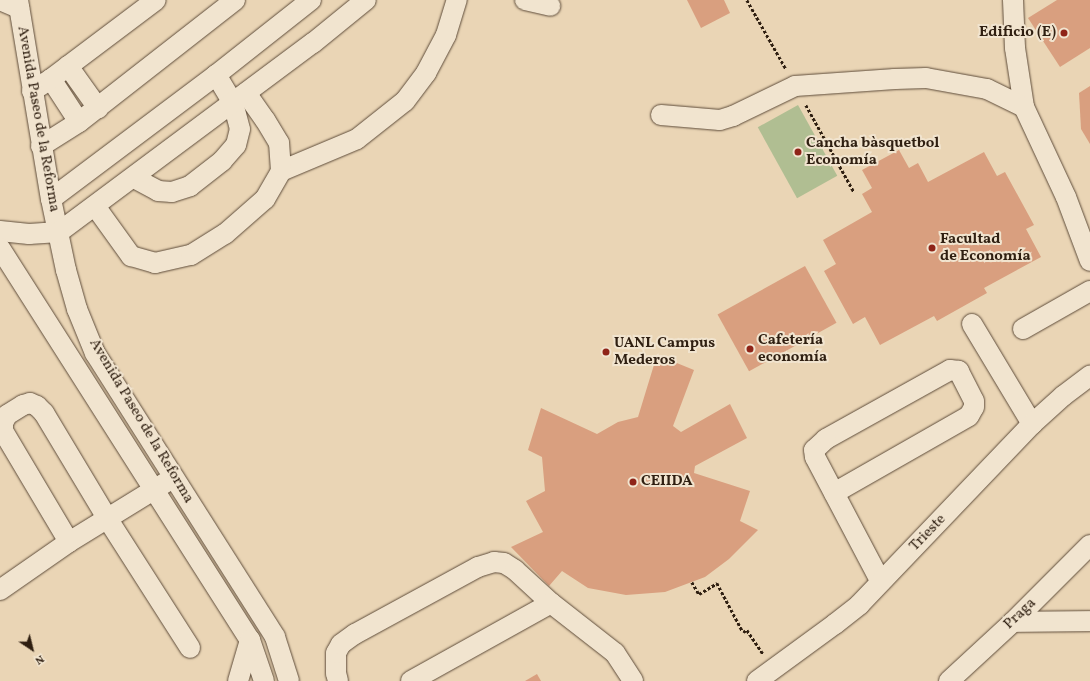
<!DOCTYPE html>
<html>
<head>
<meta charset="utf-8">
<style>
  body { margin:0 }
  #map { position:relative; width:1090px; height:681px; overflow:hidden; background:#ead5b5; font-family:Vollkorn,serif }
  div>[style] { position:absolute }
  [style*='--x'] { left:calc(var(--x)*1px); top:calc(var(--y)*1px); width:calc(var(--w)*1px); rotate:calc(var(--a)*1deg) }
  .green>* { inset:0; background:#b0be92; transform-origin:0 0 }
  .building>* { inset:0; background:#d99f7f; transform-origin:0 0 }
  .path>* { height:2.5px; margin-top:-1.25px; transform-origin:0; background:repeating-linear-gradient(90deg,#2f1f11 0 3px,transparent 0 5px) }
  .roads { filter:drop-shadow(0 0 1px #5e4c3a) drop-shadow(0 0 1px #5e4c3a) }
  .minor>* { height:20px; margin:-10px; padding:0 10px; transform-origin:10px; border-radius:10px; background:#f1e4cf }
  .dots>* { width:11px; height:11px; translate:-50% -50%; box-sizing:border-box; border:2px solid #f1e4cf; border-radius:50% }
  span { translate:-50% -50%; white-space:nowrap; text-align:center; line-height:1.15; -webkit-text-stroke:4px #f1e4cf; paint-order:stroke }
  .poi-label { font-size:15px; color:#2f1f11; font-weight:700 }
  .right { translate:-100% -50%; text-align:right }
  .left { translate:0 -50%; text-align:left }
  .street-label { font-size:15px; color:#2f1f11 }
  .north { position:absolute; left:12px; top:629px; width:40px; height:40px; -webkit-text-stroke:3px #f1e4cf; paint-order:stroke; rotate:145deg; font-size:11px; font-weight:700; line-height:16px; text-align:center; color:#2f1f11 }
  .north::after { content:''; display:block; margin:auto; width:14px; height:18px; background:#2f1f11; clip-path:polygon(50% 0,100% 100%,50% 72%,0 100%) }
</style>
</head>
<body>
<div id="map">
  <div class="green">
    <div style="left:798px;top:105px;width:81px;height:46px;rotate:61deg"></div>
  </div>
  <div class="building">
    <div style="clip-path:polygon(687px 0,724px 0,730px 13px,701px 28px)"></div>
    <div style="clip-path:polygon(1057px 0,1090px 0,1090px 48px,1060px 67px,1028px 18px)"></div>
    <div style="clip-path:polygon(1090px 86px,1090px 144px,1081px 129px,1079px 93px)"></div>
    <div style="clip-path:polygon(899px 150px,909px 168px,918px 163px,928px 182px,984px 152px,997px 176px,1005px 172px,1034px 225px,1026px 229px,1041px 257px,984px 288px,987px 293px,937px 321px,934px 316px,880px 345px,865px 317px,853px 324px,824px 271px,836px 264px,823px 240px,872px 212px,862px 194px,872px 188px,862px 170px)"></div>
    <div style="left:805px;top:266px;width:65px;height:100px;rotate:61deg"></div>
    <div style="clip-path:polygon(657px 355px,694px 370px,673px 426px,681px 432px,730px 404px,747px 438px,695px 466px,694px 473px,750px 491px,740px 521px,758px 530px,729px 559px,705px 577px,665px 592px,626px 595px,588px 588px,562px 571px,549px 586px,511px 547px,543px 532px,526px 501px,545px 491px,542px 457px,528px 450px,541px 408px,597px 434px,618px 422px,638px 417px)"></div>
    <div style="clip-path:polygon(537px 674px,541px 681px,525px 681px)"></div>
  </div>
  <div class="path">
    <div style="--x:747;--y:0;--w:79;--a:60.5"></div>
    <div style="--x:806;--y:105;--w:99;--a:61.1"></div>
    <div style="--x:692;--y:582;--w:14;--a:60"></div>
    <div style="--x:699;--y:594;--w:21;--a:-31"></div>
    <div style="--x:717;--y:583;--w:55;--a:62"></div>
    <div style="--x:743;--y:632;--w:4;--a:-27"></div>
    <div style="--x:747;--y:630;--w:29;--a:56"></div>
  </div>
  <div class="roads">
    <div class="minor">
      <div style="--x:0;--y:0;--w:21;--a:23"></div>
      <div style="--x:18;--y:0;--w:202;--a:80.6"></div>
      <div style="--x:51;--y:199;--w:73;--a:78.1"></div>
      <div style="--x:66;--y:270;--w:41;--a:74.2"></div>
      <div style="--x:77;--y:309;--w:48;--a:67.8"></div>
      <div style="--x:95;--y:353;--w:336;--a:57.6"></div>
      <div style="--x:275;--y:637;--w:46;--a:72.3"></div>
      <div style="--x:525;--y:0;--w:26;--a:13"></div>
      <div style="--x:1013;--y:0;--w:48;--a:87.6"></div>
      <div style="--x:1015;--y:48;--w:60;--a:81.3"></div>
      <div style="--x:68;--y:66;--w:52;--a:54.5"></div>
      <div style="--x:51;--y:79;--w:51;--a:56.9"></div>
      <div style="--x:32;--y:91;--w:22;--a:-32"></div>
      <div style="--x:51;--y:79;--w:131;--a:-37"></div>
      <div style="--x:661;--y:115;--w:59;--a:4.8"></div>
      <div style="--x:720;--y:120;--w:14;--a:-17"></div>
      <div style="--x:733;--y:116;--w:69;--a:-25.8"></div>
      <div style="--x:795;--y:86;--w:100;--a:-4"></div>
      <div style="--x:895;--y:79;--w:31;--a:-2"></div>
      <div style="--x:926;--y:78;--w:62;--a:10.2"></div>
      <div style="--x:987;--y:89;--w:41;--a:25.9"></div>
      <div style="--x:1024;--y:107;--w:99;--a:65"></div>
      <div style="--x:1066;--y:197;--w:68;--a:69.4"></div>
      <div style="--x:41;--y:146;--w:45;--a:-32.3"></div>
      <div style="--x:79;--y:122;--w:198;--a:-38"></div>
      <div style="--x:281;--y:171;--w:82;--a:-22.8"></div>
      <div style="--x:357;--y:139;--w:61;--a:-38.4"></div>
      <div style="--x:405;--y:101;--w:35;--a:-53"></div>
      <div style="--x:426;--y:73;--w:43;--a:-62.2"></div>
      <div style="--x:446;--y:35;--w:37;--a:-73"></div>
      <div style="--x:134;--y:178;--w:27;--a:28"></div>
      <div style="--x:158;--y:191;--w:14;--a:4"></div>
      <div style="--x:172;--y:192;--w:19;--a:-18"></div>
      <div style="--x:190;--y:186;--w:41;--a:-38"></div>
      <div style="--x:222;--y:161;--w:21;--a:-49"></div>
      <div style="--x:236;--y:145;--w:16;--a:-76"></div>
      <div style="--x:240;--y:129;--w:27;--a:-105"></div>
      <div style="--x:233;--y:103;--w:33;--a:-121"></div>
      <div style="--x:51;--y:199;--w:206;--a:-36.9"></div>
      <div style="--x:216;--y:75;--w:121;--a:-38.3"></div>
      <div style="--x:95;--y:206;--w:62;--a:54.2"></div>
      <div style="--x:131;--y:256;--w:25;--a:16"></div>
      <div style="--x:155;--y:263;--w:37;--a:-13"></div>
      <div style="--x:191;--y:255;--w:40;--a:-32"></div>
      <div style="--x:225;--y:234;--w:53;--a:-41.2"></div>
      <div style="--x:265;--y:199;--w:32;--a:-60"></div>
      <div style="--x:281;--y:171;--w:28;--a:-94"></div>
      <div style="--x:279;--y:143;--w:27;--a:-121"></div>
      <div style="--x:265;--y:120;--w:33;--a:-125"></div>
      <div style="--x:0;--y:231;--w:29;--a:6"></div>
      <div style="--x:29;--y:234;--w:30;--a:-4"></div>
      <div style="--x:59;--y:232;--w:317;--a:-36.7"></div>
      <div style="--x:313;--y:43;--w:68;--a:-39.1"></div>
      <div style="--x:0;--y:248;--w:465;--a:57.5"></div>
      <div style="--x:250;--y:640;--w:43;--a:71.1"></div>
      <div style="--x:972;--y:324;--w:117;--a:59"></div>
      <div style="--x:1023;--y:329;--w:77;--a:-29.6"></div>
      <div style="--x:834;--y:493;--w:155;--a:-29.7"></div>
      <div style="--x:969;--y:416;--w:10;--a:-61"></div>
      <div style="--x:974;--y:407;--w:6;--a:-90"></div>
      <div style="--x:974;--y:401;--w:34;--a:-117"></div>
      <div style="--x:959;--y:371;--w:9;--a:-174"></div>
      <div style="--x:950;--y:370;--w:142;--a:150.9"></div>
      <div style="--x:826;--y:439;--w:16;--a:137"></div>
      <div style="--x:814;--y:450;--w:7;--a:82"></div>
      <div style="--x:815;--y:457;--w:141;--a:62.2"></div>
      <div style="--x:69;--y:542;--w:129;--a:-120.7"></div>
      <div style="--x:3;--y:431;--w:8;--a:-90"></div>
      <div style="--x:3;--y:423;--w:9;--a:-63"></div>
      <div style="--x:7;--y:415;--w:19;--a:-32"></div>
      <div style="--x:23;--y:405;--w:7;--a:-16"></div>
      <div style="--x:30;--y:403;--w:8;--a:23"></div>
      <div style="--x:37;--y:406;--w:10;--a:45"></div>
      <div style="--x:44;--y:413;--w:122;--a:59"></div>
      <div style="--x:107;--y:518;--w:154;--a:57.4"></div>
      <div style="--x:0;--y:590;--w:84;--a:-34.8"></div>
      <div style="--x:69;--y:542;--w:113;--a:-31.6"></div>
      <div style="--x:1013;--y:622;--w:77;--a:-0.7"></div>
      <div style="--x:238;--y:681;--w:43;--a:-73.7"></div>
      <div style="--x:338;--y:681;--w:8;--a:-104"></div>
      <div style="--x:336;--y:673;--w:20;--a:-90"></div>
      <div style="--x:336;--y:653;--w:10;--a:-61"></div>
      <div style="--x:341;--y:644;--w:17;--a:-36"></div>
      <div style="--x:355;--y:634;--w:140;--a:-28.6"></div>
      <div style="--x:478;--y:567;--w:17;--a:-17"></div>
      <div style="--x:494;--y:562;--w:10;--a:6"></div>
      <div style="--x:504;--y:563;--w:13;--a:32"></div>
      <div style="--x:515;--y:570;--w:49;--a:42.5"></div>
      <div style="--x:551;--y:603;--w:81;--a:38"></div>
      <div style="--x:615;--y:653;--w:33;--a:57"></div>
      <div style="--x:411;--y:681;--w:160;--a:-29.1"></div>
      <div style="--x:757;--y:681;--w:97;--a:-36.2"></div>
      <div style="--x:835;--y:624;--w:31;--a:-38"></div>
      <div style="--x:859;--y:605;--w:250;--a:-46.3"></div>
      <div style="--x:1032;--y:424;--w:42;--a:-42.1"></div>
      <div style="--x:1063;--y:396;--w:34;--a:-37"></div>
      <div style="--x:949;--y:681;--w:87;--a:-42.7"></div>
      <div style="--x:1013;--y:622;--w:109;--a:-45"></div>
    </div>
  </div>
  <div class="dots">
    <div style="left:1064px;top:33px;background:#8f2418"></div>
    <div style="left:798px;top:152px;background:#8f2418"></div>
    <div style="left:932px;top:248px;background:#8f2418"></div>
    <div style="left:750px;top:349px;background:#8f2418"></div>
    <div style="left:606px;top:352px;background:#8f2418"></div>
    <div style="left:633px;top:482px;background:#8f2418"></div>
  </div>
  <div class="poi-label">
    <span class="right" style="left:1056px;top:33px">Edificio (E)</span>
    <span class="left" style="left:806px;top:152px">Cancha bàsquetbol<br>Economía</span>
    <span class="left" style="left:940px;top:248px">Facultad<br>de Economía</span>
    <span class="left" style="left:758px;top:349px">Cafetería<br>economía</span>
    <span class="left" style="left:614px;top:352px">UANL Campus<br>Mederos</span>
    <span class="left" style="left:641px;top:482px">CEIIDA</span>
  </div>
  <div class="street-label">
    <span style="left:38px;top:119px;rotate:80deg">Avenida Paseo de la Reforma</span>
    <span style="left:141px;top:421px;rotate:59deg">Avenida Paseo de la Reforma</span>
    <span style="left:928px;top:533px;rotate:-46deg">Trieste</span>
    <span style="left:1020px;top:614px;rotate:-44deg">Praga</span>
  </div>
  <div class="north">N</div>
</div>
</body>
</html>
